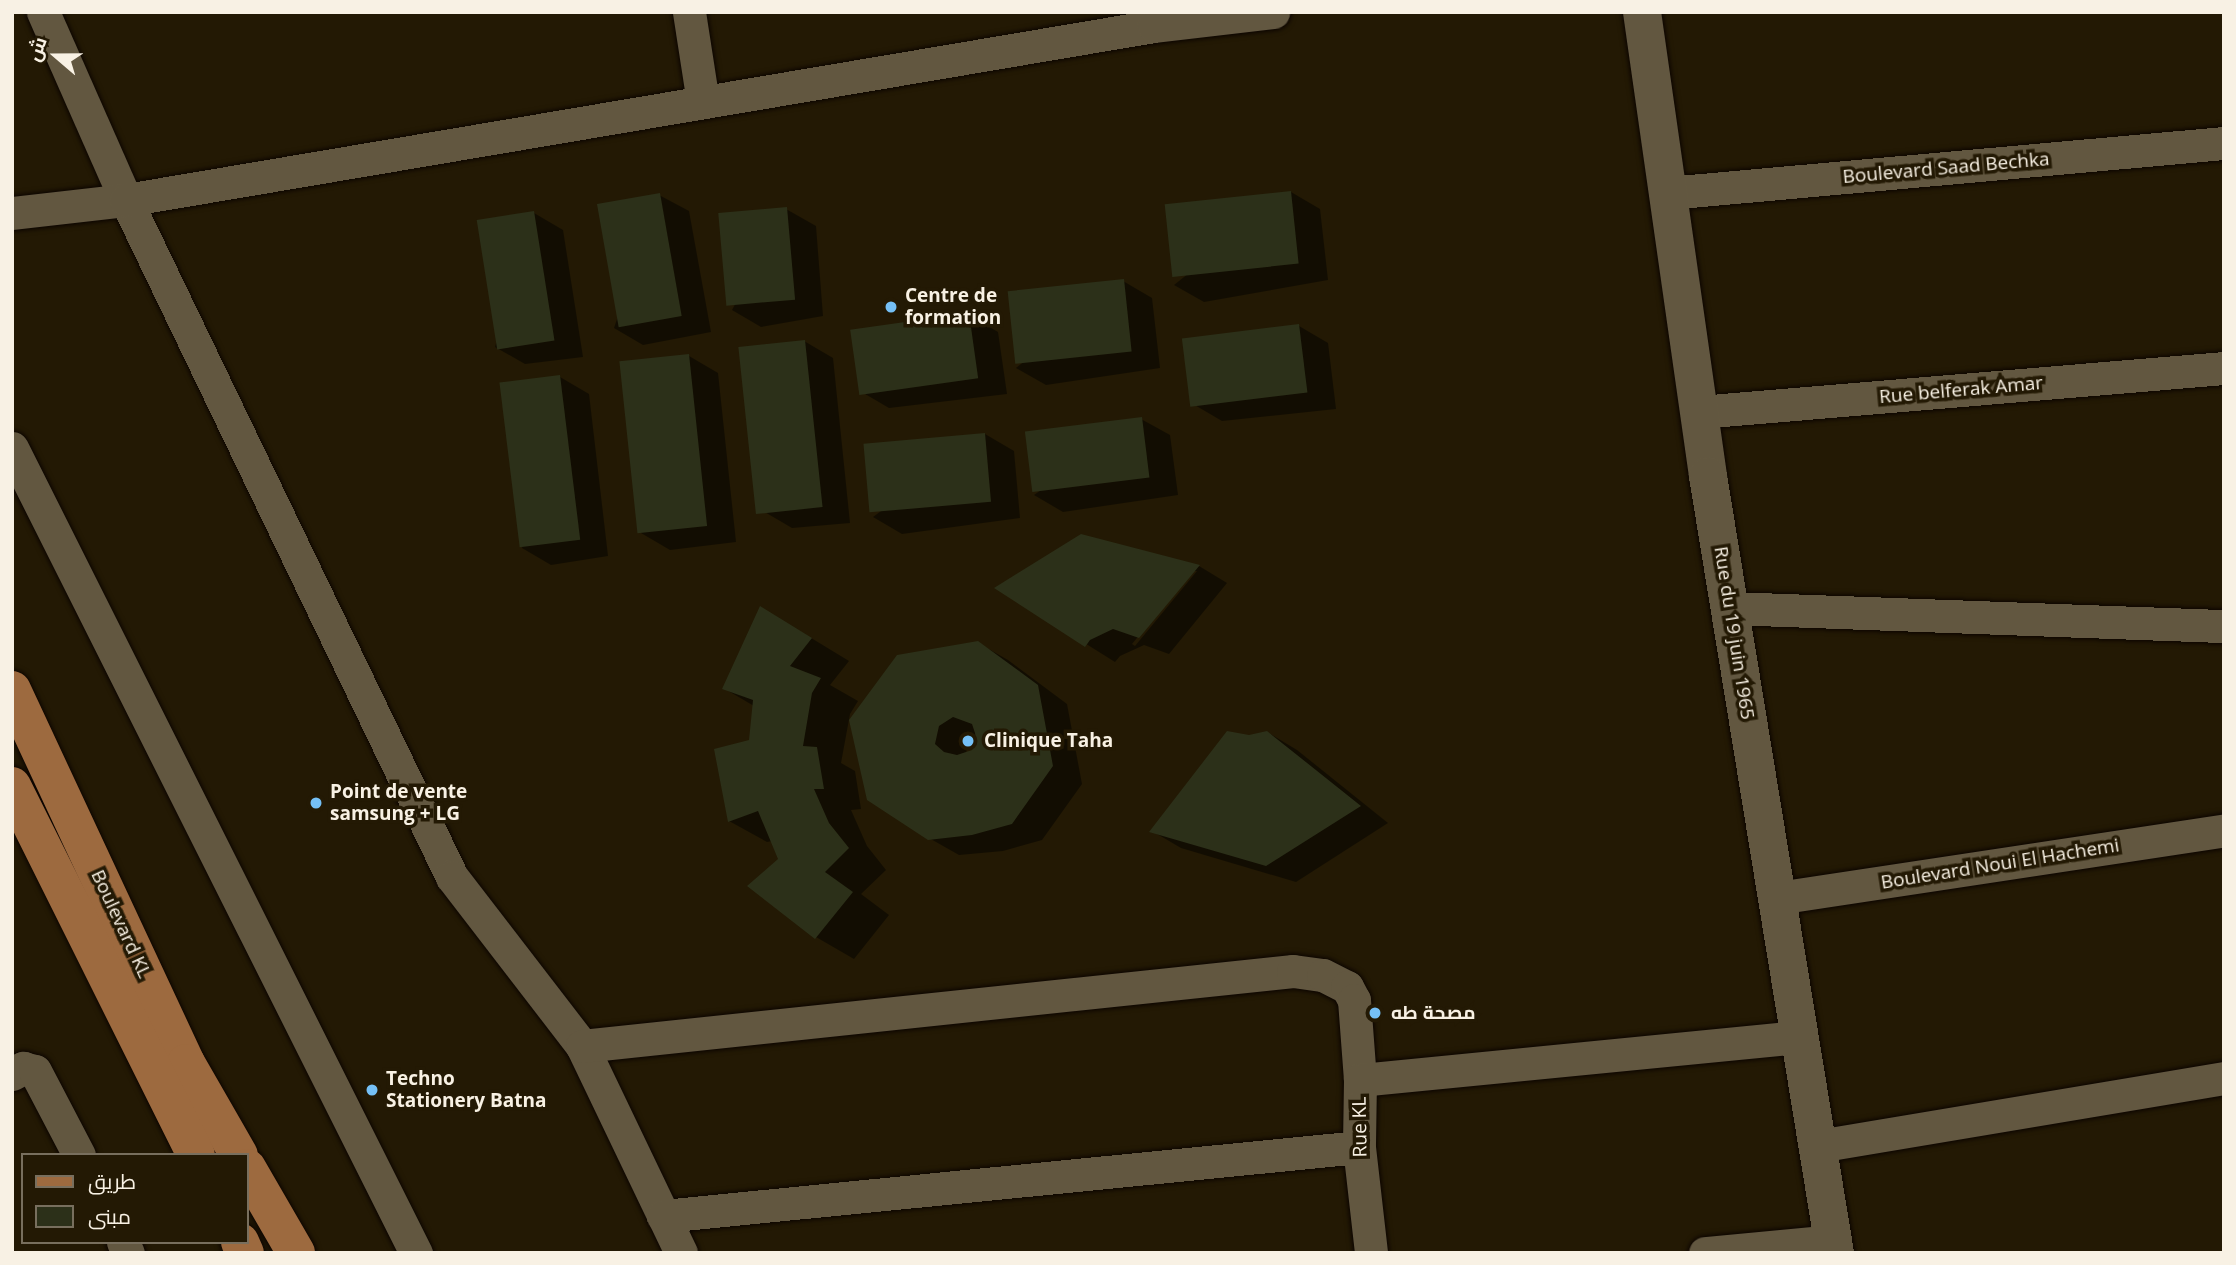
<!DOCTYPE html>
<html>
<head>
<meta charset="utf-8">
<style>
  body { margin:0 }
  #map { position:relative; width:2236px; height:1265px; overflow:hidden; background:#231904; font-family:"Open Sans",Cairo,sans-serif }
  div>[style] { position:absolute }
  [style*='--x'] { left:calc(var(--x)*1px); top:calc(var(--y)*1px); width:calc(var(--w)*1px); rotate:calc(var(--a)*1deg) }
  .shadow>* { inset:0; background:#0007 }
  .building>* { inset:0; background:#2c3019; transform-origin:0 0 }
  .roads { filter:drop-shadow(0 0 2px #0c0500) drop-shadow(0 0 2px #0c0500) }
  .minor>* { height:33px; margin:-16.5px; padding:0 16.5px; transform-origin:16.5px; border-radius:16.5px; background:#625740 }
  .secondary>* { height:38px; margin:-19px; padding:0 19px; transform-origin:19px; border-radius:19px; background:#625740 }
  .primary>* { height:38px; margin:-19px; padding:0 19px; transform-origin:19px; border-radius:19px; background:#9d6a3f }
  .dots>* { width:19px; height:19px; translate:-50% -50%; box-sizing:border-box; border:4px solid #231904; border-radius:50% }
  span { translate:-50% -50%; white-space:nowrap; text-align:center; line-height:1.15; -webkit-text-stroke:7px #231904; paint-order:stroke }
  .street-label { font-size:19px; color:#f8f1e4 }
  .poi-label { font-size:19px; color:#f8f1e4; font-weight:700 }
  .left { translate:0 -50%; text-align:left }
  .frame { position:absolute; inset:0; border:14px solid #f8f1e4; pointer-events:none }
  .legend { position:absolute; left:21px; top:1153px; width:228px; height:91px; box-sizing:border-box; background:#231904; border:2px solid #786f5e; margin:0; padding:9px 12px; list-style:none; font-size:21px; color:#f8f1e4 }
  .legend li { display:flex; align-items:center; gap:14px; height:35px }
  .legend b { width:35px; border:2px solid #786f5e }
  .north { position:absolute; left:21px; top:21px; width:70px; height:70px; -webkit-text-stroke:5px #231904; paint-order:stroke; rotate:290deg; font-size:19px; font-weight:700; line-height:28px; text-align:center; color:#f8f1e4 }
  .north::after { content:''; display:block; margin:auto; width:24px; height:32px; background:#f8f1e4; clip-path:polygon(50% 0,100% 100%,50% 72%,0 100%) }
</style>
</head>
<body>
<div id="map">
  <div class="shadow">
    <div style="clip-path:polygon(1291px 192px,1320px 209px,1328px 280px,1204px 302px,1174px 285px)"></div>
    <div style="clip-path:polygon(659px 195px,689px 211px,711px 332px,643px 345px,614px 328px)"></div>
    <div style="clip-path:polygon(786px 209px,816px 226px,823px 316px,761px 327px,732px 310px)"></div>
    <div style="clip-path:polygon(534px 213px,563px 230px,583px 357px,525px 364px,495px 347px)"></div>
    <div style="clip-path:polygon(1123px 281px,1152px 298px,1160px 368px,1046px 385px,1016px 368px)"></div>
    <div style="clip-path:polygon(969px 315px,998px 332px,1007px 394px,889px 408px,860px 391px)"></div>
    <div style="clip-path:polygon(1299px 326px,1328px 343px,1336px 409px,1222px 421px,1193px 404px)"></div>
    <div style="clip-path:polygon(804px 341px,833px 358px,850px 523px,792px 528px,763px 511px)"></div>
    <div style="clip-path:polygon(689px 356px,718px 373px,736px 542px,670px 550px,641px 533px)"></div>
    <div style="clip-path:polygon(560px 377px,589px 394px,608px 556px,551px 565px,522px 548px)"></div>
    <div style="clip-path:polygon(1141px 419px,1170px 435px,1178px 495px,1063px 512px,1034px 495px)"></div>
    <div style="clip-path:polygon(985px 434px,1014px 451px,1020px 518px,902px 534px,873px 517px)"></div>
    <div style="clip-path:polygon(evenodd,1199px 566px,1227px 583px,1169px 654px,1144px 645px,1120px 656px,1115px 662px,997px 588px,1199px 566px,1192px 571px,1197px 571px,1135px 646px,1132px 644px,1192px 571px)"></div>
    <div style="clip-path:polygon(798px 630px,849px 661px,830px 685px,858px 701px,850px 714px,841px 763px,855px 771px,861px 809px,851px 810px,867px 846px,886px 870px,861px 894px,889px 915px,854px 959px,816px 937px,750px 886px,781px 859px,772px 841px,767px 842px,729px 821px,751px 741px,754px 706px,725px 689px)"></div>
    <div style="clip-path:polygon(evenodd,978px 643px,1008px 660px,1067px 704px,1082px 784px,1042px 840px,1003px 851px,959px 855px,929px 838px,851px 720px,978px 643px,977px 737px,973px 752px,966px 754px,968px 742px,977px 737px)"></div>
    <div style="clip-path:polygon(1267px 732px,1297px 750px,1388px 823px,1296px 882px,1181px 848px,1152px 831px,1249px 737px)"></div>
  </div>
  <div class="building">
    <div style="left:1291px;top:191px;width:73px;height:127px;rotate:84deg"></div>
    <div style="left:660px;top:193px;width:125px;height:64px;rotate:80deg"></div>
    <div style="left:787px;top:207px;width:93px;height:69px;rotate:85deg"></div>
    <div style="left:534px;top:211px;width:131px;height:58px;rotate:81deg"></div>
    <div style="left:1124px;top:279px;width:73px;height:117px;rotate:84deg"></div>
    <div style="left:969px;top:313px;width:66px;height:120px;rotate:82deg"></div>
    <div style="left:1299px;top:324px;width:69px;height:118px;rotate:83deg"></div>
    <div style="left:805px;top:340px;width:168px;height:67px;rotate:84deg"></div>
    <div style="left:689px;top:354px;width:173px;height:70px;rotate:84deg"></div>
    <div style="left:560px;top:375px;width:166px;height:61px;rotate:83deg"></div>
    <div style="left:1142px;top:417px;width:61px;height:118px;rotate:83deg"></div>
    <div style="left:985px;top:433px;width:69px;height:122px;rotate:85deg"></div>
    <div style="clip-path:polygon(1081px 534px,1200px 565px,1139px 638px,1113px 629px,1090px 640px,1085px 647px,994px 588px)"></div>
    <div style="clip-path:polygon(760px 606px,812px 638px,790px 666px,821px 678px,812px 693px,803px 746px,817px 747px,824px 789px,814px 789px,829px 823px,849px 848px,825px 872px,853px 892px,815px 939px,747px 886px,778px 859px,758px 811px,728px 822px,714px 749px,749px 740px,753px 700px,722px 689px)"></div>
    <div style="clip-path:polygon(evenodd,978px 641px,1038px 685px,1053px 766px,1012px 824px,972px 835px,928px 840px,867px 800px,849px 720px,897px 655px,978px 641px,953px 717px,972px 724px,975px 733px,976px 742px,972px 750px,957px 755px,944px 752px,935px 744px,939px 726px,953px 717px)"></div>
    <div style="clip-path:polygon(1227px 731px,1249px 735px,1267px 731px,1361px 806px,1266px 866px,1149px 832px)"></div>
  </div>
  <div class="roads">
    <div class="minor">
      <div style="--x:43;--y:12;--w:206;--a:66.2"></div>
      <div style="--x:126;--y:200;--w:751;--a:64.29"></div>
      <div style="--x:452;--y:877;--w:213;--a:52.4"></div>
      <div style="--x:582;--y:1046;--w:229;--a:64.4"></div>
      <div style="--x:689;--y:12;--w:91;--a:81.2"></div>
      <div style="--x:1668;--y:193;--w:558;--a:-5.14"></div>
      <div style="--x:12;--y:213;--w:115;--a:-6.5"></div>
      <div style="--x:126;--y:200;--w:1043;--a:-9.61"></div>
      <div style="--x:1154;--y:26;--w:120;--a:-6.7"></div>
      <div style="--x:1699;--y:412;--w:527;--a:-4.79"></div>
      <div style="--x:12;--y:448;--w:901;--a:63.35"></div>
      <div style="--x:1730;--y:608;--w:494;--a:2.1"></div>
      <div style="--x:1777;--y:898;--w:452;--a:-8.6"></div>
      <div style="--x:582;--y:1046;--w:715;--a:-6.02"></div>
      <div style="--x:1293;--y:971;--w:30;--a:8"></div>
      <div style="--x:1323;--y:975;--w:27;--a:27"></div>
      <div style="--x:1347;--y:987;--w:15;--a:62"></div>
      <div style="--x:1354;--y:1000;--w:80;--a:85.7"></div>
      <div style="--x:1360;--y:1080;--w:67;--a:90.9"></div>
      <div style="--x:1359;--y:1147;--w:107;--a:83.5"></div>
      <div style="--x:12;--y:1074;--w:13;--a:-29"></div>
      <div style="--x:23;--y:1068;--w:12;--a:14"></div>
      <div style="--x:35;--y:1071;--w:95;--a:62.4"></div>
      <div style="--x:1360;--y:1080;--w:442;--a:-5.6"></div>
      <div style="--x:1818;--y:1146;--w:412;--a:-9.5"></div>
      <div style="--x:663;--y:1216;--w:699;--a:-5.66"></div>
      <div style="--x:123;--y:1242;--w:12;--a:66"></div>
      <div style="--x:1705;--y:1253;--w:129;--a:-5.4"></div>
    </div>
    <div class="secondary">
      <div style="--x:1642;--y:12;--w:469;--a:81.9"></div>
      <div style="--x:1708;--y:476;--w:787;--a:80.72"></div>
    </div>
    <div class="primary">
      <div style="--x:12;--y:690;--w:412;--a:65"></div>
      <div style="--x:186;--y:1063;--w:106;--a:60.1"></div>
      <div style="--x:12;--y:786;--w:412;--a:63.5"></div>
      <div style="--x:247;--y:1168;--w:98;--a:60"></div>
      <div style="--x:240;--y:1242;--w:12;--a:66"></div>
    </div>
  </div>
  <div class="dots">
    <div style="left:891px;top:307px;background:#75c0f6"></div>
    <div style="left:968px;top:741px;background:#75c0f6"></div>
    <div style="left:316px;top:803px;background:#75c0f6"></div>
    <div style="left:1375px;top:1013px;background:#75c0f6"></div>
    <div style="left:372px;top:1090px;background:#75c0f6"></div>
  </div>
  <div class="street-label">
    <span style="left:1946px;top:168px;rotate:-5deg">Boulevard Saad Bechka</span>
    <span style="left:1961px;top:390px;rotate:-5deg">Rue belferak Amar</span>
    <span style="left:1734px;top:633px;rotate:81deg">Rue du 19 juin 1965</span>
    <span style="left:2000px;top:864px;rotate:-9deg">Boulevard Noui El Hachemi</span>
    <span style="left:121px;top:924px;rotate:65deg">Boulevard KL</span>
    <span style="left:1360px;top:1127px;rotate:-91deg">Rue KL</span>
  </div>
  <div class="poi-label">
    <span class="left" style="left:905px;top:307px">Centre de<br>formation</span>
    <span class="left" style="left:984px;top:741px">Clinique Taha</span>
    <span class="left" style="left:330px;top:803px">Point de vente<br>samsung + LG</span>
    <span class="left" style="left:1391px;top:1013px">مصحة طه</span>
    <span class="left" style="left:386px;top:1090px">Techno<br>Stationery Batna</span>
  </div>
  <div class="frame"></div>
  <ul class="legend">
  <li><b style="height:9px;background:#9d6a3f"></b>طريق</li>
  <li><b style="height:19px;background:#2c3019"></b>مبنى</li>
  </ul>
  <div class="north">ش</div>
</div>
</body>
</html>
